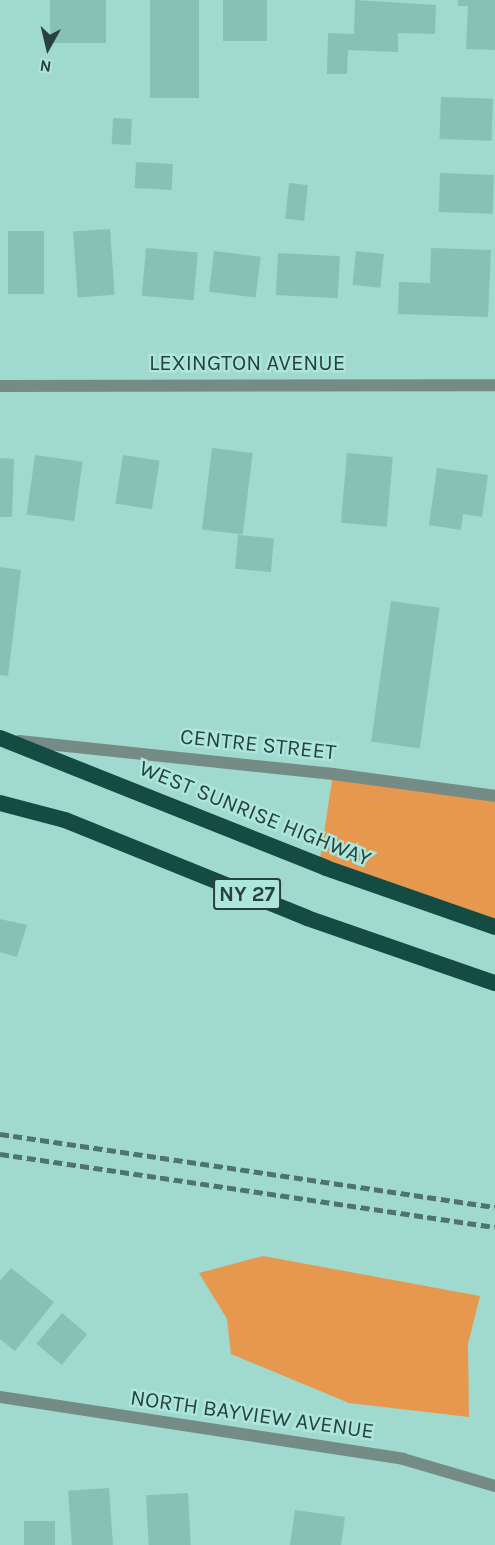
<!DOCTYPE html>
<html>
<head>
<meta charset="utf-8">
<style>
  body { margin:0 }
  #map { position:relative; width:495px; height:1545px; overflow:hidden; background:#a0d9ce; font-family:Karla,sans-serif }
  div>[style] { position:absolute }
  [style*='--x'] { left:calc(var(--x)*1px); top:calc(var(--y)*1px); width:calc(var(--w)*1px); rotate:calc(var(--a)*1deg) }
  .green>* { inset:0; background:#e6984e }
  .building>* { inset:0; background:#87c0b5; transform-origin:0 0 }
  .minor>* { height:12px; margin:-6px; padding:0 6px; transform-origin:6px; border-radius:6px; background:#748b86 }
  .trunk>* { height:16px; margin:-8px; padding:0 8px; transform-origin:8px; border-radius:8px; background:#144c44 }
  .rail>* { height:4.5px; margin-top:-2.25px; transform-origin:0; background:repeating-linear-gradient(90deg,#50736c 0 9px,transparent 0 13.5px) }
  span { translate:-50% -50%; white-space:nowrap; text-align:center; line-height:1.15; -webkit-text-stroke:5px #ade6db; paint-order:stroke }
  .shield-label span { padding:2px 4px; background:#ade6db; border:2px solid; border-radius:4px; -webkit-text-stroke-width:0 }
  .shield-label { font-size:21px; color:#29413c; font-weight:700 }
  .street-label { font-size:22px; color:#29413c }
  .north { position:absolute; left:18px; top:18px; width:60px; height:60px; -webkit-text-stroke:4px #ade6db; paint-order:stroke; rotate:188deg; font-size:16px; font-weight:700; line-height:24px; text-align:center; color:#29413c }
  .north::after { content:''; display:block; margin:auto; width:21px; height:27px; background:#29413c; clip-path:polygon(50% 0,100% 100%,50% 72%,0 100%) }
</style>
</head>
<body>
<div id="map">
  <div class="green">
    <div style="clip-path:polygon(333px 774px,495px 796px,495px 925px,319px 865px)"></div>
    <div style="clip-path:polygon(263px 1256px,480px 1296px,468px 1344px,469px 1417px,349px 1403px,231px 1354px,227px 1319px,199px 1273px)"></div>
  </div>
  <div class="building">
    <div style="left:50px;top:0;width:56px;height:43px"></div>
    <div style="left:150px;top:0;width:49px;height:98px"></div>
    <div style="left:223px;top:0;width:44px;height:41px"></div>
    <div style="clip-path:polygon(355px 0,436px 5px,435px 34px,398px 33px,398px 52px,348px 50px,347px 74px,327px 74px,328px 33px,354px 34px)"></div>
    <div style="clip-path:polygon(458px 0,495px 0,495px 50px,466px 49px,468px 6px,458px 6px)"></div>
    <div style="left:441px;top:97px;width:52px;height:42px;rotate:2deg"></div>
    <div style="left:113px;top:118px;width:19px;height:26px;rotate:3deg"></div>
    <div style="left:136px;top:162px;width:37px;height:26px;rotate:3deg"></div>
    <div style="left:440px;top:173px;width:54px;height:39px;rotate:2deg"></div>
    <div style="left:289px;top:183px;width:19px;height:36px;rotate:6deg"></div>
    <div style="left:110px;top:229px;width:66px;height:37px;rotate:86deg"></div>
    <div style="left:8px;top:231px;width:36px;height:63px"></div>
    <div style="left:146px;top:248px;width:52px;height:48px;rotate:5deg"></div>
    <div style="clip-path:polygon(431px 248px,491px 250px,488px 317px,398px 314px,399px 282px,430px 283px)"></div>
    <div style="left:214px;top:251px;width:47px;height:41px;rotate:7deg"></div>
    <div style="left:356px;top:251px;width:28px;height:34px;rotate:6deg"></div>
    <div style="left:278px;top:253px;width:62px;height:42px;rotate:3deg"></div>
    <div style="left:212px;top:448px;width:41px;height:82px;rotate:7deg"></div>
    <div style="left:347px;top:453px;width:46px;height:70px;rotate:5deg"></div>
    <div style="left:35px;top:455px;width:48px;height:60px;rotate:8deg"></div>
    <div style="left:123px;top:455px;width:37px;height:49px;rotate:9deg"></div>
    <div style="clip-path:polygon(0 458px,14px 459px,12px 517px,0 517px)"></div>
    <div style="clip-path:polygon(437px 468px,488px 475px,482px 517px,463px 514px,461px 530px,429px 525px)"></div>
    <div style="left:238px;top:535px;width:36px;height:34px;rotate:5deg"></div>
    <div style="clip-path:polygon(0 567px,21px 570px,8px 676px,0 675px)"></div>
    <div style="left:391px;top:601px;width:49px;height:142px;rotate:8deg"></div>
    <div style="clip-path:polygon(0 919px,27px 925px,17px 957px,0 952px)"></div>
    <div style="clip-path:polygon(11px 1268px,54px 1302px,15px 1351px,0 1339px,0 1281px)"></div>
    <div style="left:62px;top:1313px;width:33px;height:40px;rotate:40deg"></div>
    <div style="left:109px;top:1488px;width:57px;height:41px;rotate:86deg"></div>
    <div style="left:188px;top:1493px;width:52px;height:42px;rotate:87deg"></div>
    <div style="clip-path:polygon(295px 1510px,345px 1517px,341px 1545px,290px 1545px)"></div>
    <div style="left:55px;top:1521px;width:24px;height:31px;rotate:90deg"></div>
  </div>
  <div class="minor">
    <div style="--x:0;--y:386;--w:495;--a:-0.1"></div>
    <div style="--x:19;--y:741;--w:316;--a:6"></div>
    <div style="--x:333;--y:774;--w:163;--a:7.7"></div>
    <div style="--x:0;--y:1397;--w:408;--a:8.7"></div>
    <div style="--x:403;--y:1459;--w:96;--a:16.4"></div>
  </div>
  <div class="trunk">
    <div style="--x:0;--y:738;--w:351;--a:21.7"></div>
    <div style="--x:326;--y:868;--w:179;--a:19.2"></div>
    <div style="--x:0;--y:803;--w:67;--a:14.7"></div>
    <div style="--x:65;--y:820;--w:261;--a:22"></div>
    <div style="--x:307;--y:918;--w:199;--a:19.1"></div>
  </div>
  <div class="rail">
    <div style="--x:0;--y:1134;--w:500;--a:8.39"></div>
    <div style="--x:0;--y:1154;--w:500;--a:8.39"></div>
  </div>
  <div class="shield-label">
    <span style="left:247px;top:894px">NY 27</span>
  </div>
  <div class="street-label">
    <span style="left:247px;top:364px">LEXINGTON AVENUE</span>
    <span style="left:258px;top:745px;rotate:6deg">CENTRE STREET</span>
    <span style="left:255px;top:814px;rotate:22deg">WEST SUNRISE HIGHWAY</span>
    <span style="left:252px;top:1415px;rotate:8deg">NORTH BAYVIEW AVENUE</span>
  </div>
  <div class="north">N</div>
</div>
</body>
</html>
